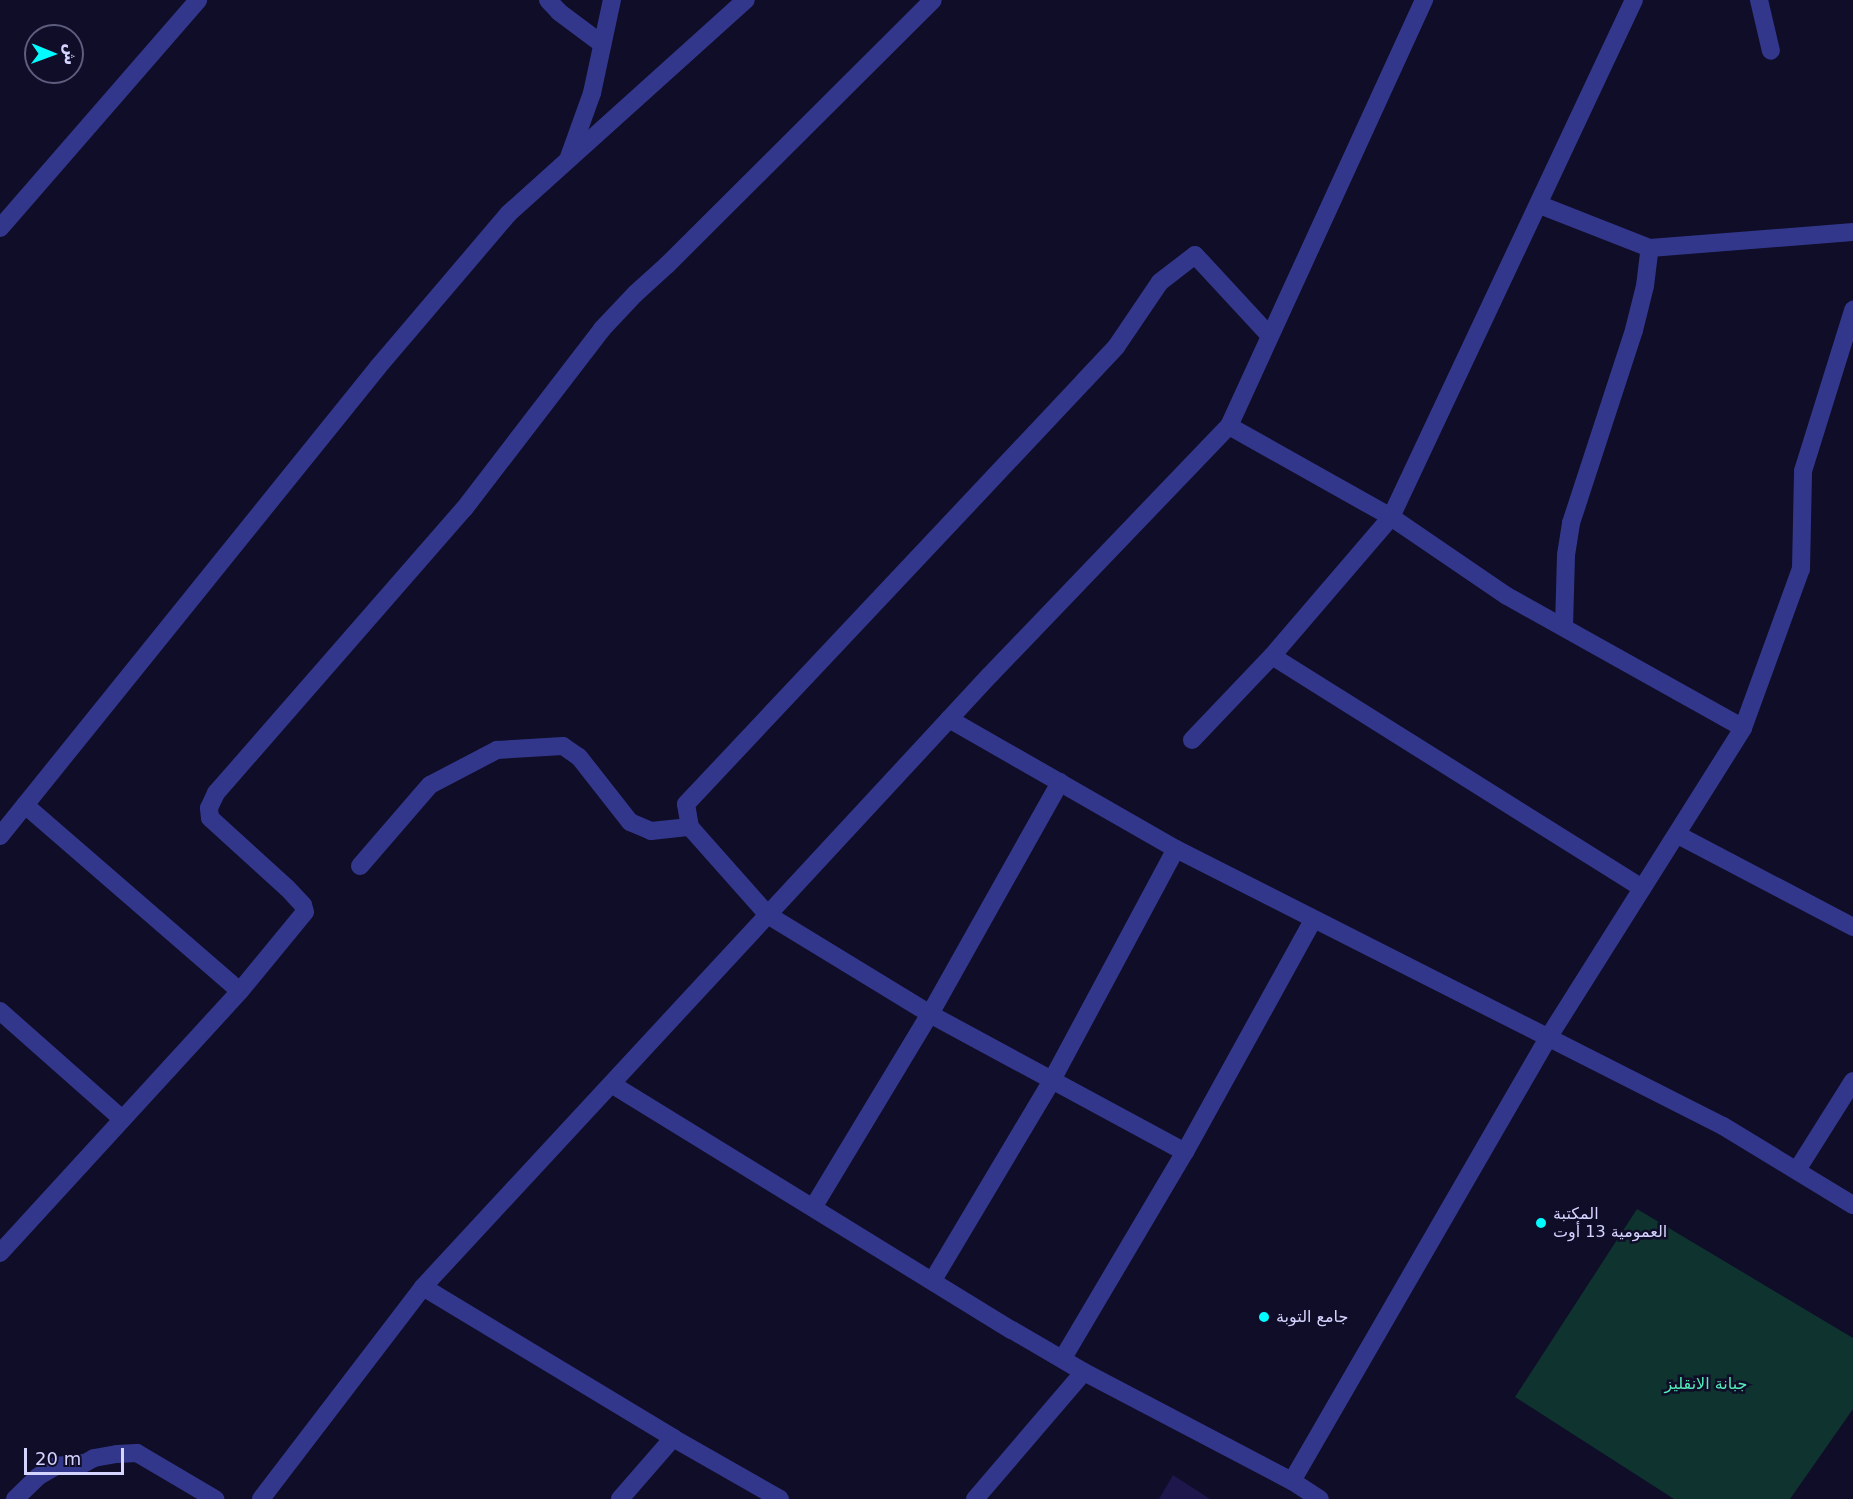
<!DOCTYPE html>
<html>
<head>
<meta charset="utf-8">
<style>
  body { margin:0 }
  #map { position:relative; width:1853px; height:1499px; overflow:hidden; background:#0f0d28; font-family:"DejaVu Sans","Noto Sans Arabic",sans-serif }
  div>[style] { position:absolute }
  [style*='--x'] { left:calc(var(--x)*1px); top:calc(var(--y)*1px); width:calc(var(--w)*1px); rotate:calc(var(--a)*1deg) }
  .green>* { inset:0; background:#0f332f }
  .building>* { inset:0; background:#1d174b }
  .street>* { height:18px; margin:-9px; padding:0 9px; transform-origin:9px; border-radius:9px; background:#33378c }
  .dots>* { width:16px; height:16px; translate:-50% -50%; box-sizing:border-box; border:3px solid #0f0d28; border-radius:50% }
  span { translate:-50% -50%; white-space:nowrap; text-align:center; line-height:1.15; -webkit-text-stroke:5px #0f0d28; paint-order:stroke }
  .poi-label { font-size:16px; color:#d5d4ff }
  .left { translate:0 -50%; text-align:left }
  .park-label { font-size:16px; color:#52edb9 }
  .north { position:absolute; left:24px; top:24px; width:60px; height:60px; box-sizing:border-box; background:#0f0d28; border:2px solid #5e5d7e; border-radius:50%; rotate:91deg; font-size:16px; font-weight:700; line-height:24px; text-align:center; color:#d5d4ff }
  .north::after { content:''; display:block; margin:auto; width:21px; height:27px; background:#00fcff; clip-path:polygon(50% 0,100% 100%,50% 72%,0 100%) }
  .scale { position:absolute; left:24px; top:1448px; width:100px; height:27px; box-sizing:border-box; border:3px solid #d5d4ff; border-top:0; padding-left:8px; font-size:18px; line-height:21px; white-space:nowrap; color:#d5d4ff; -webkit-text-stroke:4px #0f0d28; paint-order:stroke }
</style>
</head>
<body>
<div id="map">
  <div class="green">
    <div style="clip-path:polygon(1637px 1209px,1853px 1338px,1853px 1409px,1790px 1499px,1674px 1499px,1515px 1397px)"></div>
  </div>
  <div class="building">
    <div style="clip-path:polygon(1173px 1475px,1210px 1499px,1159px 1499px)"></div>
  </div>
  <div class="street">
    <div style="--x:548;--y:0;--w:16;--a:47"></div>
    <div style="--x:559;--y:12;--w:54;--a:36.7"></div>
    <div style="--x:1759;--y:0;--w:52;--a:76.8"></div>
    <div style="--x:569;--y:157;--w:68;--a:-70.2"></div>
    <div style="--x:592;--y:93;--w:95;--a:-77.9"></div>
    <div style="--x:1540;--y:205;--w:118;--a:21.4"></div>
    <div style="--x:1650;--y:248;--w:204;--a:-4.5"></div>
    <div style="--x:0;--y:228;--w:302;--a:-49"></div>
    <div style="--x:1229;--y:426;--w:186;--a:29.3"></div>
    <div style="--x:1391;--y:517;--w:140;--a:34.3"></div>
    <div style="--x:1507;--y:596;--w:270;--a:29.2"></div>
    <div style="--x:1564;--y:627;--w:72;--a:-88.4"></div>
    <div style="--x:1566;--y:555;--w:32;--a:-81"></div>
    <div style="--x:1571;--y:523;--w:203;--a:-71.9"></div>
    <div style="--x:1634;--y:330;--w:45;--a:-76"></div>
    <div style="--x:1645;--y:286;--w:38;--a:-83"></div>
    <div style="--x:1272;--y:656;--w:437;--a:32.1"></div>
    <div style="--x:949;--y:719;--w:262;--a:29.8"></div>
    <div style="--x:1176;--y:849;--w:613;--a:26.86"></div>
    <div style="--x:1723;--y:1126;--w:152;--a:31.3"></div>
    <div style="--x:1192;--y:740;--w:116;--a:-46.4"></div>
    <div style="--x:1272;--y:656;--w:183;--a:-49.4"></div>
    <div style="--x:1391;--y:517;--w:571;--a:-64.83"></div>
    <div style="--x:25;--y:805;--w:284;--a:40.9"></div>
    <div style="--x:1678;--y:835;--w:198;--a:27.7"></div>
    <div style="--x:0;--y:836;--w:602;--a:-51.13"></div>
    <div style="--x:378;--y:367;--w:201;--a:-49.6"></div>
    <div style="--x:508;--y:214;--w:320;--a:-42"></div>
    <div style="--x:360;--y:866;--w:107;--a:-49.2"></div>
    <div style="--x:430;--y:785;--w:76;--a:-27.6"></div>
    <div style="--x:497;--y:750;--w:66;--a:-3.5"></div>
    <div style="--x:563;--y:746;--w:19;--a:35"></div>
    <div style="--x:579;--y:757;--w:83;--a:51.9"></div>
    <div style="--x:630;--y:822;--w:23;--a:23"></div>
    <div style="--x:651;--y:831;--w:39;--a:-6"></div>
    <div style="--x:0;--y:1011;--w:163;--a:41.5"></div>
    <div style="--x:613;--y:1085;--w:468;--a:31.6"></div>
    <div style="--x:1012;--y:1330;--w:83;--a:30.3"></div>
    <div style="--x:1084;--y:1372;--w:235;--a:27.7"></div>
    <div style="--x:1292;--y:1481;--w:33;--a:33"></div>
    <div style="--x:1185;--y:1152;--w:290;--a:-151.6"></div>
    <div style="--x:930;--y:1014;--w:190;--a:-148.6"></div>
    <div style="--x:768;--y:915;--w:118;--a:-131.6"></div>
    <div style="--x:690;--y:827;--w:23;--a:-100"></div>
    <div style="--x:686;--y:804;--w:581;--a:-46.74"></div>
    <div style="--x:1084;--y:381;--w:47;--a:-46.7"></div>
    <div style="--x:1116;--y:347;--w:78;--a:-55.9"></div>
    <div style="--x:1160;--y:282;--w:44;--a:-37.6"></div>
    <div style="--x:1195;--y:255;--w:109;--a:47.2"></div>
    <div style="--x:1797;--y:1170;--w:105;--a:-57.8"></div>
    <div style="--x:814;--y:1206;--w:224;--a:-58.9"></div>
    <div style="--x:930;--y:1014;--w:266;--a:-60.7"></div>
    <div style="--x:0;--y:1253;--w:355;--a:-47.5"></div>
    <div style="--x:240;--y:991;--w:102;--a:-50.6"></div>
    <div style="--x:305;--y:912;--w:7;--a:-106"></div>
    <div style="--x:303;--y:905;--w:23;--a:-133"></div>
    <div style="--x:287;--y:888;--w:104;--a:-137.7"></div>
    <div style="--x:210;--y:818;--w:10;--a:-96"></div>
    <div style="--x:209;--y:808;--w:17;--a:-65"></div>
    <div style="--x:216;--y:793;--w:377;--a:-48.9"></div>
    <div style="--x:464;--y:509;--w:227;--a:-52.5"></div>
    <div style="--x:602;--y:329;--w:48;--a:-46.7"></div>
    <div style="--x:635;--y:294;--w:43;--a:-42.2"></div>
    <div style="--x:667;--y:265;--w:375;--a:-44.9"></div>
    <div style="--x:933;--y:1280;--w:233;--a:-59.2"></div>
    <div style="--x:1052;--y:1080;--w:262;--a:-61.8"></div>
    <div style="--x:423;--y:1287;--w:292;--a:31.1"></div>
    <div style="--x:673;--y:1438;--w:123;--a:29.7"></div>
    <div style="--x:1063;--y:1358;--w:239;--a:-59.4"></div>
    <div style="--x:1185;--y:1152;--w:265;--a:-61.1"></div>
    <div style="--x:1292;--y:1481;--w:512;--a:-59.98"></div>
    <div style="--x:1548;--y:1038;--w:366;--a:-57.8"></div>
    <div style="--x:1743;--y:728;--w:169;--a:-70"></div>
    <div style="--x:1801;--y:569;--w:98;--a:-88.8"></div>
    <div style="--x:1803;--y:471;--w:169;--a:-72.7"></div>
    <div style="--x:15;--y:1499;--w:33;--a:-44"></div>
    <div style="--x:39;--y:1476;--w:20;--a:-30"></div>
    <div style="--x:56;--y:1466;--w:29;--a:-6"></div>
    <div style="--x:85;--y:1463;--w:10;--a:-29"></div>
    <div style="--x:94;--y:1458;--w:23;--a:-10"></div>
    <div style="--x:117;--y:1454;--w:20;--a:-3"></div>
    <div style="--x:137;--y:1453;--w:91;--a:30.5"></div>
    <div style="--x:261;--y:1499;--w:267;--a:-52.6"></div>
    <div style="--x:423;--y:1287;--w:834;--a:-47.19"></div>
    <div style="--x:990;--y:675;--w:345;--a:-46.2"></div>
    <div style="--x:1229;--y:426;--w:469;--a:-65.4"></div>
    <div style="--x:620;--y:1499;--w:81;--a:-49"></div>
    <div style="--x:975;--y:1499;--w:167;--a:-49.4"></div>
  </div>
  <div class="dots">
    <div style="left:1541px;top:1223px;background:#00fcff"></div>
    <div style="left:1264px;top:1317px;background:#00fcff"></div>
  </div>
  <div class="poi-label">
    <span class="left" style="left:1553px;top:1223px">المكتبة<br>العمومية 13 أوت</span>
    <span class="left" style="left:1276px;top:1317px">جامع التوبة</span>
  </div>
  <div class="park-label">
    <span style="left:1706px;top:1384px">جبانة الانقليز</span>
  </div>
  <div class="north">ش</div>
  <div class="scale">20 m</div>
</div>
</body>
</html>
